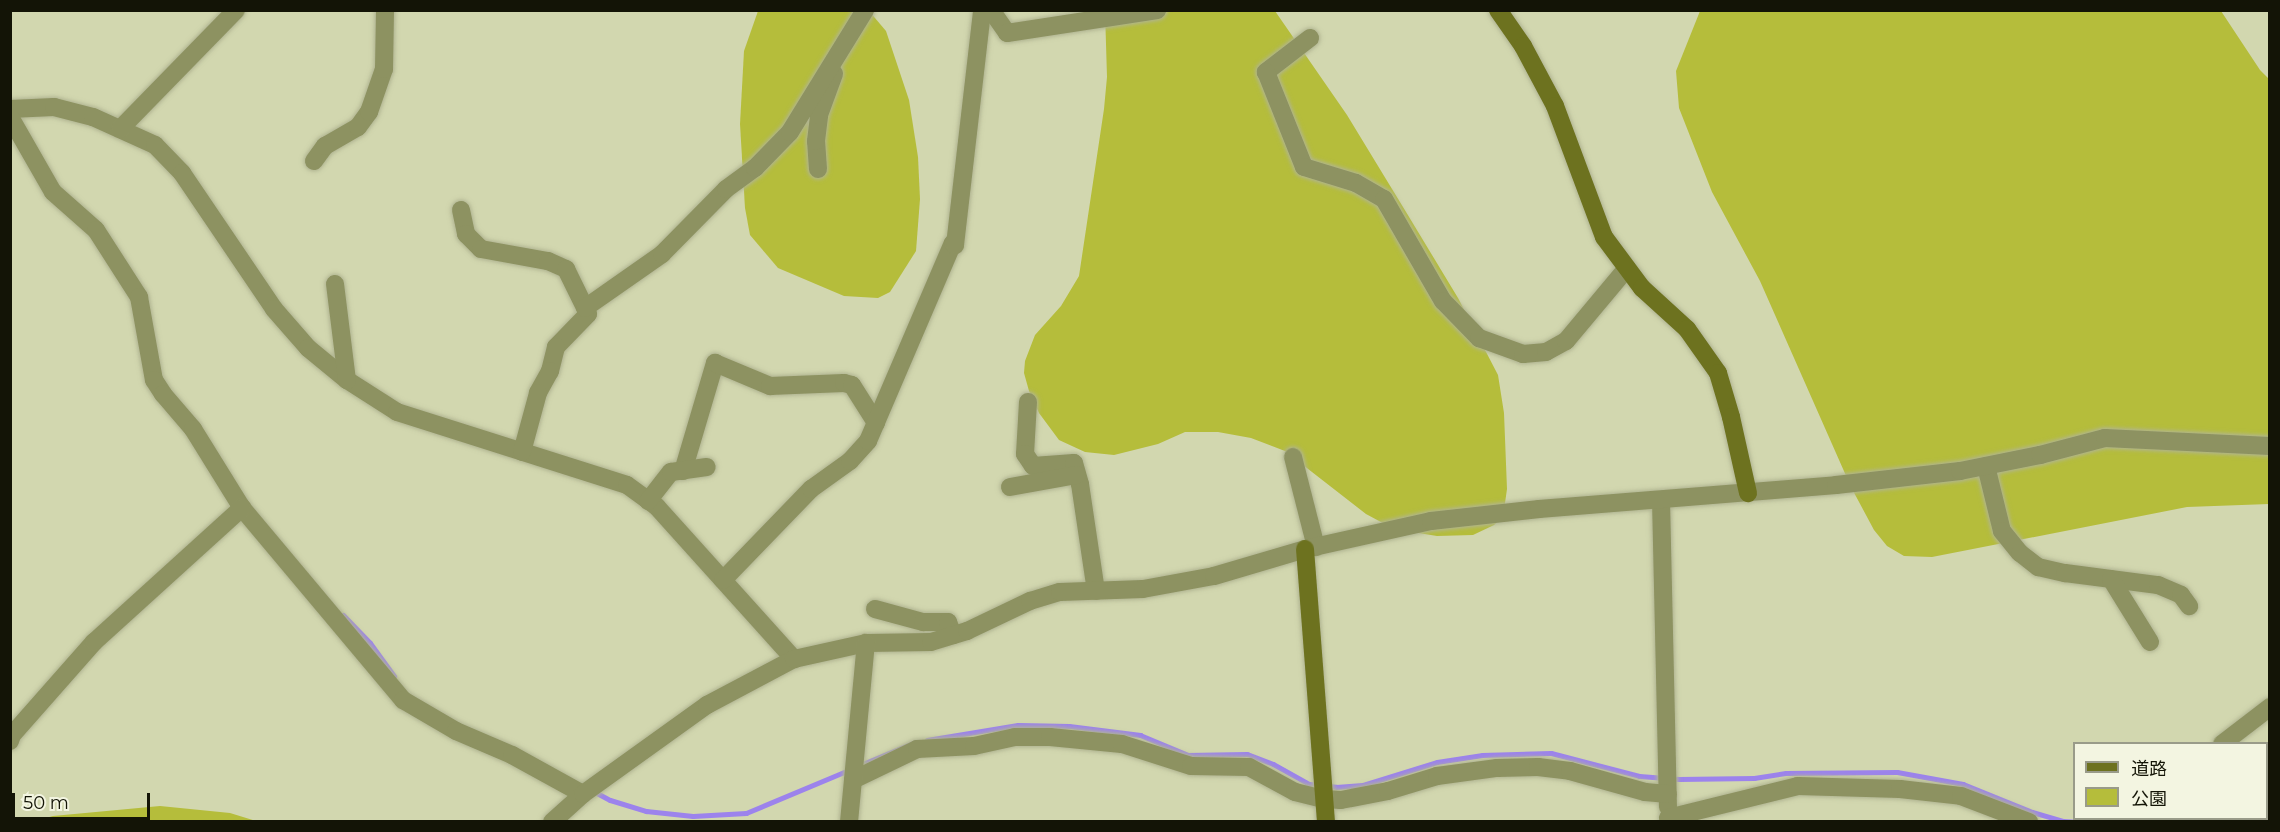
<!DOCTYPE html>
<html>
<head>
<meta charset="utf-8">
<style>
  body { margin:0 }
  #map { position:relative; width:2280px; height:832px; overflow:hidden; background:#d2d7af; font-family:Montserrat,"Noto Sans JP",sans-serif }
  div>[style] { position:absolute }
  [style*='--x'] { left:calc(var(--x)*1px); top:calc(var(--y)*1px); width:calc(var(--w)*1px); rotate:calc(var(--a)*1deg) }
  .green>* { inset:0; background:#b5bd3b }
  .stream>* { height:5px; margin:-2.5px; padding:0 2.5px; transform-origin:2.5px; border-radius:2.5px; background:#9c83ec }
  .roads { filter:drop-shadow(0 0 2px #b0b491) drop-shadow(0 0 2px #b0b491) }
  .street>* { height:18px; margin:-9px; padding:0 9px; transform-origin:9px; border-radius:9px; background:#8d9261 }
  .secondary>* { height:18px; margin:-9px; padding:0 9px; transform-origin:9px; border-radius:9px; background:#6d721f }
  span { translate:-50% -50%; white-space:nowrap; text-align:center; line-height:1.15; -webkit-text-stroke:6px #f3f5e1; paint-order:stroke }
  .frame { position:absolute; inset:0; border:12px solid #131406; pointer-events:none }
  .legend { position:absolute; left:2073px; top:742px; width:195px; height:78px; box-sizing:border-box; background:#f3f5e1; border:2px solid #999b89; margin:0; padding:8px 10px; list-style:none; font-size:18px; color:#131406 }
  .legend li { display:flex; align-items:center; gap:12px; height:30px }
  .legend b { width:30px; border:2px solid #999b89 }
  .scale { position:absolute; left:12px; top:793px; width:138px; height:27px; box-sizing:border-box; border:3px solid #131406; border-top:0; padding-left:8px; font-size:18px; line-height:21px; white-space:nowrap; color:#131406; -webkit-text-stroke:4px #f3f5e1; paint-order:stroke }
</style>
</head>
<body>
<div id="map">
  <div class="green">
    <div style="clip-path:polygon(758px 11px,869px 11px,886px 31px,909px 100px,918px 157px,920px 199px,916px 251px,890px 292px,878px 298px,844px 296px,778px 268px,750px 235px,745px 208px,740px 124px,744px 51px)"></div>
    <div style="clip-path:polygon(1105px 11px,1275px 11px,1347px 115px,1406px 212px,1458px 298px,1498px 375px,1504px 413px,1507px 489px,1503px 517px,1494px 525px,1473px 535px,1437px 536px,1394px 529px,1366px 514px,1285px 451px,1251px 438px,1218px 432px,1185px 432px,1158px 444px,1114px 455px,1085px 452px,1059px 440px,1039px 413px,1029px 391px,1024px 373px,1025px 361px,1035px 335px,1061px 306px,1079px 276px,1104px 109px,1107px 77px)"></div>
    <div style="clip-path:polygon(1700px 11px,2221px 11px,2260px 70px,2269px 79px,2269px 504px,2187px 507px,1932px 557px,1904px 556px,1887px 546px,1874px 530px,1851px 487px,1760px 281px,1712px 192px,1679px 108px,1676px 71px)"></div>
    <div style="clip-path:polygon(160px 806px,230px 813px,256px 821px,35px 821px,53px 816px)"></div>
  </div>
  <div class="stream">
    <div style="--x:343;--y:615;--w:39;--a:46"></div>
    <div style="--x:370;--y:643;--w:41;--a:54"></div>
    <div style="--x:927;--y:740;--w:92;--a:-9.4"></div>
    <div style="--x:1018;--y:725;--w:51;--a:1.1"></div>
    <div style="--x:1069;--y:726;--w:72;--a:7.2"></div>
    <div style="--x:1140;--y:735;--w:52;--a:22.6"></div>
    <div style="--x:1188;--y:755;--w:59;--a:-1"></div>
    <div style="--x:1247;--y:754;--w:28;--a:21"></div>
    <div style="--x:1273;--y:764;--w:41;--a:29.1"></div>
    <div style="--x:1309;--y:784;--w:27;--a:6"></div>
    <div style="--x:1336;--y:787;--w:27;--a:-4"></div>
    <div style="--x:1363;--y:785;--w:77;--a:-17.3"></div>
    <div style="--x:1437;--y:762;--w:46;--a:-8.8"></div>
    <div style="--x:1482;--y:755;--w:69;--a:-1.7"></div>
    <div style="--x:1551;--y:753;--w:91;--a:14.6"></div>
    <div style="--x:1639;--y:776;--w:40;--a:4.3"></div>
    <div style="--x:1679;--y:779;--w:75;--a:-0.8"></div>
    <div style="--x:1754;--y:778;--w:32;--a:-9"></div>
    <div style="--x:1786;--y:773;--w:111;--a:-0.5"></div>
    <div style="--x:1897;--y:772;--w:67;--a:10.3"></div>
    <div style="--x:1963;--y:784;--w:74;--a:22.1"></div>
    <div style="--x:2032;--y:812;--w:32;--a:16"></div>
    <div style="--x:2063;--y:821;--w:17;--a:3"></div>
    <div style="--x:858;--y:766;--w:62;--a:-22.8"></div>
    <div style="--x:593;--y:791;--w:19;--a:28"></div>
    <div style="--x:610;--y:800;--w:38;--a:17"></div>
    <div style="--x:646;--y:811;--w:47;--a:6.1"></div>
    <div style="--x:693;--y:816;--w:53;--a:-3.2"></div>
    <div style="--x:746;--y:813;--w:112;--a:-22.7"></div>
  </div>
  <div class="roads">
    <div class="street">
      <div style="--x:991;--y:10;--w:28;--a:55"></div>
      <div style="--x:1007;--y:33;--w:152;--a:-8.7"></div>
      <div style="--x:1310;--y:38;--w:56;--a:142.3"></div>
      <div style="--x:1266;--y:72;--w:102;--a:68.2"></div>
      <div style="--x:1304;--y:167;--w:54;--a:17.1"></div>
      <div style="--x:1356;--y:183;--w:32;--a:30"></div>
      <div style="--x:1384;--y:199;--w:118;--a:60"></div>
      <div style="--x:1443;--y:301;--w:52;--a:45.8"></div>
      <div style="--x:1479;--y:338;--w:47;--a:20"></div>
      <div style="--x:1523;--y:354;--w:23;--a:-5"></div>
      <div style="--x:1546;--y:352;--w:23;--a:-29"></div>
      <div style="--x:1566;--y:341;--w:95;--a:-50.1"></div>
      <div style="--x:10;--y:109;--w:44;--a:-2.6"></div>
      <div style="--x:54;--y:107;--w:40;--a:14.4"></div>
      <div style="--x:93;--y:117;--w:68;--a:24.3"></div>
      <div style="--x:155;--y:145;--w:39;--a:46"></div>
      <div style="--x:182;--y:173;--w:164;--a:55.9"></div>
      <div style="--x:274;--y:309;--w:52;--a:48.9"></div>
      <div style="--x:308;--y:348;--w:50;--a:39.4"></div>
      <div style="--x:347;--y:380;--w:59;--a:32.6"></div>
      <div style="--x:397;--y:412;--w:241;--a:17.6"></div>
      <div style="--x:627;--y:485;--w:37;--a:36"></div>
      <div style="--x:657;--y:507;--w:205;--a:48"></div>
      <div style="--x:10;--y:117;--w:86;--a:60.2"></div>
      <div style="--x:53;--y:192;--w:57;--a:41.5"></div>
      <div style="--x:96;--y:230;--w:80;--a:57.3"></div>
      <div style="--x:139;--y:297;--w:84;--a:79.8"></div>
      <div style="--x:154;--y:380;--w:17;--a:57"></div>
      <div style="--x:163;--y:394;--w:46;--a:49.4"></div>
      <div style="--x:193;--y:429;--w:93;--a:58.2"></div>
      <div style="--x:242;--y:508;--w:251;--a:50"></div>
      <div style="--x:403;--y:700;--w:61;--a:30.3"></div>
      <div style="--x:456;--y:731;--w:61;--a:23.2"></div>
      <div style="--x:512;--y:755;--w:81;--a:28.8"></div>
      <div style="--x:120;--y:129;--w:166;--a:-45.7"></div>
      <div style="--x:314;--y:161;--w:19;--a:-54"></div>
      <div style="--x:325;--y:146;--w:38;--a:-30"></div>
      <div style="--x:358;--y:127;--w:19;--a:-54"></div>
      <div style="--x:369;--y:112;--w:46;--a:-70.8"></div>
      <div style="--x:384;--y:69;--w:59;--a:-89"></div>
      <div style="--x:818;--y:169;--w:28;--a:-94"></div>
      <div style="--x:816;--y:141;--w:26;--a:-83"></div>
      <div style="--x:819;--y:115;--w:44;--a:-69.9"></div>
      <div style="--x:461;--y:210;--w:25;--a:78"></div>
      <div style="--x:466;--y:234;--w:21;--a:45"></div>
      <div style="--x:481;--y:249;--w:68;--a:10.2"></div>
      <div style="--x:548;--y:261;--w:20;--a:24"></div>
      <div style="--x:566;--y:269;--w:50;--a:63.9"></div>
      <div style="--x:588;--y:314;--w:46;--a:134.1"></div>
      <div style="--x:556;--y:347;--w:25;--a:104"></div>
      <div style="--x:550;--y:371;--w:25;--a:119"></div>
      <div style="--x:538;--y:393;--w:61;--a:105.2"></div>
      <div style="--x:335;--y:284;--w:97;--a:82.9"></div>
      <div style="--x:585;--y:308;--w:94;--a:-35"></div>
      <div style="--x:662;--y:254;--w:91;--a:-45.4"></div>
      <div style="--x:726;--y:189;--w:36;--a:-36"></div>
      <div style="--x:755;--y:168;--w:50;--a:-45.8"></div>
      <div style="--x:790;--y:132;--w:143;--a:-58.4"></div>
      <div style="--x:1028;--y:402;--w:52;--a:93.3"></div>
      <div style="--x:1025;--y:454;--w:14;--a:56"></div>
      <div style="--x:1033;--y:466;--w:41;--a:-4.2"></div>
      <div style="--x:1074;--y:463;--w:22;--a:74"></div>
      <div style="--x:1080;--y:484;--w:108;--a:81.5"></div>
      <div style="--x:1293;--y:457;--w:93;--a:75.7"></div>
      <div style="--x:1986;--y:466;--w:67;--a:76.2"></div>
      <div style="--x:2002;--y:531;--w:28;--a:51"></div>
      <div style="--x:2020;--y:553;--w:23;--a:38"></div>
      <div style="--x:2038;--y:567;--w:28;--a:13"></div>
      <div style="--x:2065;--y:573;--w:94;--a:7.4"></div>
      <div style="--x:2158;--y:585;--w:25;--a:23"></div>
      <div style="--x:2181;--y:595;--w:14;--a:54"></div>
      <div style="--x:683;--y:471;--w:113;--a:-73.5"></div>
      <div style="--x:715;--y:363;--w:60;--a:22.7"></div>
      <div style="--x:770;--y:386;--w:74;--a:-2.3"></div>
      <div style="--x:844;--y:383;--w:8;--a:14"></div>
      <div style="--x:852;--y:385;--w:45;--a:57.7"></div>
      <div style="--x:1010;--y:487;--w:68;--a:-10.2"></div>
      <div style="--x:1661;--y:500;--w:307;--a:88.7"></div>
      <div style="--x:648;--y:501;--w:37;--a:-52"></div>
      <div style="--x:671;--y:472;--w:36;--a:-8"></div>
      <div style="--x:2111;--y:579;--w:74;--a:58.2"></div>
      <div style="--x:723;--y:580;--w:127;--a:-46"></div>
      <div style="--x:811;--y:489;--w:48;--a:-35.7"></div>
      <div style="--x:850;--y:461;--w:27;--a:-48"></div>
      <div style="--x:868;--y:441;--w:215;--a:-66.8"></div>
      <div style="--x:953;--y:243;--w:3;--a:45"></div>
      <div style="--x:955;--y:245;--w:237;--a:-83.4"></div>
      <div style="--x:875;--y:609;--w:50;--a:15.2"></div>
      <div style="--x:923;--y:622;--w:25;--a:0"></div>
      <div style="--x:948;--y:622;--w:14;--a:69"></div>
      <div style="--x:10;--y:741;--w:6;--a:-72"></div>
      <div style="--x:12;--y:735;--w:124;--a:-48.6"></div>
      <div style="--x:94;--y:642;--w:200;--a:-42.2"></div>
      <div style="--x:2222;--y:744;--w:61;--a:-37.6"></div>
      <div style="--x:853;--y:780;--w:71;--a:-25.8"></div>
      <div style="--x:917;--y:749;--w:57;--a:-3"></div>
      <div style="--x:974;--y:746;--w:42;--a:-12.4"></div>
      <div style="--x:1015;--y:737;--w:35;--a:0"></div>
      <div style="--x:1050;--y:737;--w:72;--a:5.6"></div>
      <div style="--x:1122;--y:744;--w:72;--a:17.7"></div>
      <div style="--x:1191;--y:766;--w:58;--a:1"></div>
      <div style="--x:1249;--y:767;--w:52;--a:28.5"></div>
      <div style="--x:1295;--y:792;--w:30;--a:14"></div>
      <div style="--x:1324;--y:799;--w:17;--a:3"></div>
      <div style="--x:1341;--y:800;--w:48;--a:-10.8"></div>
      <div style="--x:1388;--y:791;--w:51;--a:-17"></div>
      <div style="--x:1437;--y:776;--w:61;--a:-7.6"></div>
      <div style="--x:1497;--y:768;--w:41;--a:-1.4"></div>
      <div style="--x:1538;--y:767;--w:32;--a:7"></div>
      <div style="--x:1570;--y:771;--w:78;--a:15.6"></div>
      <div style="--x:1645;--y:792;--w:23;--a:5"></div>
      <div style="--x:1668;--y:818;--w:134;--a:-13.8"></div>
      <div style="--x:1798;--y:786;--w:102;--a:1.7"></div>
      <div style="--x:1900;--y:789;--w:61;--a:6.5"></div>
      <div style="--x:1961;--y:796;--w:73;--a:20.9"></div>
      <div style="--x:552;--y:822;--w:42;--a:-42.1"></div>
      <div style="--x:583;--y:794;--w:153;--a:-35.7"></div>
      <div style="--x:707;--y:705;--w:98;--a:-27.9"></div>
      <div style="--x:794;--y:659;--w:74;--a:-12.5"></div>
      <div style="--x:866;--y:643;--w:65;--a:-0.9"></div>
      <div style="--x:931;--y:642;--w:38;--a:-17"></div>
      <div style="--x:967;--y:631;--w:70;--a:-25.5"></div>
      <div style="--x:1030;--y:601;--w:31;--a:-17"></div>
      <div style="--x:1060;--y:592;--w:83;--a:-2.1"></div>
      <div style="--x:1143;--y:589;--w:72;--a:-10.4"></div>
      <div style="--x:1214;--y:576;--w:95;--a:-16.5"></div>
      <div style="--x:1305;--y:549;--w:129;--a:-12.5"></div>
      <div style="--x:1431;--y:521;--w:109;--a:-6.3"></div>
      <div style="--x:1539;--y:509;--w:298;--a:-4.6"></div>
      <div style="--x:1836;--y:485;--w:125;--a:-6.4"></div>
      <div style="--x:1960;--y:471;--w:82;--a:-11.3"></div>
      <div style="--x:2040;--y:455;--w:67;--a:-14.7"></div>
      <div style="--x:2105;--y:438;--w:165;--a:2.8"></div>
      <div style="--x:849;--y:822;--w:180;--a:-84.6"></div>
      <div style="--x:2168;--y:822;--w:4;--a:-63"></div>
    </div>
    <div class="secondary">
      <div style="--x:1498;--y:10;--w:44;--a:55.2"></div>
      <div style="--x:1523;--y:46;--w:68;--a:61.9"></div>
      <div style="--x:1555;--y:106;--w:140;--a:69.5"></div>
      <div style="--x:1604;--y:237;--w:64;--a:53.3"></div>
      <div style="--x:1642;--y:288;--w:61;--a:42.3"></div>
      <div style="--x:1687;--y:329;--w:54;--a:54.8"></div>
      <div style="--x:1718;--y:373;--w:46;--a:73.5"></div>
      <div style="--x:1731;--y:417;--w:78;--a:77.4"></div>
      <div style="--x:1305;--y:549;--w:274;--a:85.6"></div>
    </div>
  </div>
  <div class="frame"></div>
  <ul class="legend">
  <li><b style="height:8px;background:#6d721f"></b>道路</li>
  <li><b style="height:16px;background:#b5bd3b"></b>公園</li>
  </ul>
  <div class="scale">50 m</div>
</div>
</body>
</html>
